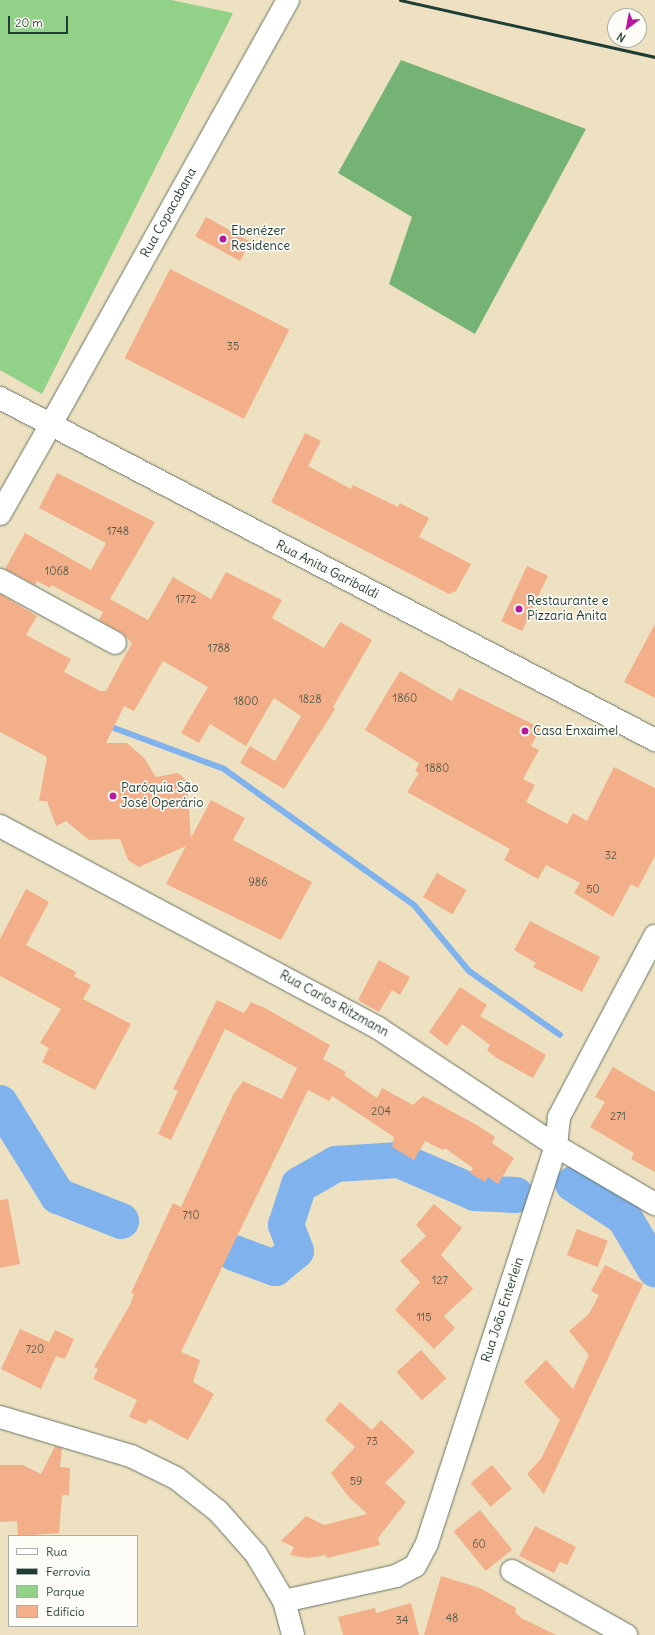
<!DOCTYPE html>
<html>
<head>
<meta charset="utf-8">
<style>
  body { margin:0 }
  #map { position:relative; width:655px; height:1635px; overflow:hidden; background:#ede1c1; font-family:Delius,sans-serif }
  div>[style] { position:absolute }
  [style*='--x'] { left:calc(var(--x)*1px); top:calc(var(--y)*1px); width:calc(var(--w)*1px); rotate:calc(var(--a)*1deg) }
  .green>* { inset:0; background:#92d188 }
  .forest>* { inset:0; background:#75b374 }
  .stream>* { height:6px; margin:-3px; padding:0 3px; transform-origin:3px; border-radius:3px; background:#80b2ed }
  .river>* { height:36px; margin:-18px; padding:0 18px; transform-origin:18px; border-radius:18px; background:#80b2ed }
  .building>* { inset:0; background:#f2af8a; transform-origin:0 0 }
  .roads { filter:drop-shadow(0 0 1px #677665) drop-shadow(0 0 1px #677665) }
  .minor>* { height:22px; margin:-11px; padding:0 11px; transform-origin:11px; border-radius:11px; background:#fff }
  .tertiary>* { height:22px; margin:-11px; padding:0 11px; transform-origin:11px; border-radius:11px; background:#fff }
  .secondary>* { height:22px; margin:-11px; padding:0 11px; transform-origin:11px; border-radius:11px; background:#fff }
  .primary>* { height:22px; margin:-11px; padding:0 11px; transform-origin:11px; border-radius:11px; background:#fff }
  .rail>* { height:3px; margin:-1.5px; padding:0 1.5px; transform-origin:1.5px; border-radius:1.5px; background:#1f3d34 }
  .dots>* { width:11px; height:11px; translate:-50% -50%; box-sizing:border-box; border:2px solid #fdfcf7; border-radius:50% }
  span { translate:-50% -50%; white-space:nowrap; text-align:center; line-height:1.15; -webkit-text-stroke:3.5px #fdfcf7; paint-order:stroke }
  .number-label { font-size:11px; color:#545a4a }
  .number-label span { -webkit-text-stroke-width:0 }
  .street-label { font-size:13px; color:#1f3d34 }
  .poi-label { font-size:13px; color:#1f3d34 }
  .left { translate:0 -50%; text-align:left }
  .legend { position:absolute; left:8px; top:1535px; width:130px; height:92px; box-sizing:border-box; background:#fdfcf7; border:1px solid #a4b0a9; margin:0; padding:5px 7px; list-style:none; font-size:12px; color:#1f3d34 }
  .legend li { display:flex; align-items:center; gap:8px; height:20px }
  .legend b { width:20px; border:1px solid #a4b0a9 }
  .north { position:absolute; left:607px; top:8px; width:40px; height:40px; box-sizing:border-box; background:#fdfcf7; border:1px solid #a4b0a9; border-radius:50%; rotate:212deg; font-size:11px; font-weight:700; line-height:16px; text-align:center; color:#1f3d34 }
  .north::after { content:''; display:block; margin:auto; width:14px; height:18px; background:#b5179e; clip-path:polygon(50% 0,100% 100%,50% 72%,0 100%) }
  .scale { position:absolute; left:8px; top:16px; width:60px; height:18px; box-sizing:border-box; border:2px solid #1f3d34; border-top:0; padding-left:5px; font-size:12px; line-height:14px; white-space:nowrap; color:#1f3d34; -webkit-text-stroke:3px #fdfcf7; paint-order:stroke }
</style>
</head>
<body>
<div id="map">
  <div class="green">
    <div style="clip-path:polygon(0 0,171px 0,233px 13px,42px 394px,0 370px)"></div>
  </div>
  <div class="forest">
    <div style="clip-path:polygon(401px 60px,586px 129px,475px 334px,389px 284px,412px 217px,338px 173px)"></div>
  </div>
  <div class="stream">
    <div style="--x:106;--y:725;--w:126;--a:20.4"></div>
    <div style="--x:224;--y:769;--w:234;--a:35.6"></div>
    <div style="--x:414;--y:905;--w:86;--a:50.2"></div>
    <div style="--x:469;--y:971;--w:111;--a:35.1"></div>
  </div>
  <div class="river">
    <div style="--x:0;--y:1103;--w:110;--a:58.1"></div>
    <div style="--x:58;--y:1196;--w:68;--a:21.6"></div>
    <div style="--x:573;--y:1184;--w:61;--a:32.9"></div>
    <div style="--x:624;--y:1217;--w:61;--a:59.2"></div>
    <div style="--x:234;--y:1253;--w:44;--a:20.1"></div>
    <div style="--x:275;--y:1268;--w:27;--a:-39"></div>
    <div style="--x:296;--y:1251;--w:28;--a:-111"></div>
    <div style="--x:286;--y:1225;--w:42;--a:-72"></div>
    <div style="--x:299;--y:1185;--w:43;--a:-29.6"></div>
    <div style="--x:336;--y:1164;--w:63;--a:-3.6"></div>
    <div style="--x:399;--y:1160;--w:83;--a:23.5"></div>
    <div style="--x:475;--y:1193;--w:41;--a:2.8"></div>
  </div>
  <div class="building">
    <div style="left:206px;top:217px;width:51px;height:22px;rotate:29deg"></div>
    <div style="left:170px;top:269px;width:134px;height:100px;rotate:27deg"></div>
    <div style="clip-path:polygon(305px 433px,321px 441px,308px 466px,351px 489px,353px 485px,398px 507px,400px 503px,429px 518px,419px 537px,471px 564px,456px 591px,449px 594px,271px 502px)"></div>
    <div style="clip-path:polygon(57px 473px,155px 522px,110px 599px,148px 620px,173px 577px,211px 599px,226px 572px,282px 600px,272px 618px,324px 648px,340px 622px,372px 640px,333px 707px,335px 709px,284px 789px,240px 763px,250px 746px,275px 761px,301px 716px,274px 698px,246px 746px,210px 724px,199px 743px,181px 733px,208px 687px,163px 661px,134px 711px,124px 706px,106px 743px,127px 743px,144px 758px,156px 777px,178px 773px,187px 781px,191px 838px,211px 800px,245px 818px,233px 840px,312px 882px,281px 940px,166px 884px,186px 846px,139px 867px,128px 860px,120px 839px,89px 840px,66px 821px,56px 826px,47px 801px,39px 801px,47px 757px,0 732px,0 594px,37px 616px,26px 635px,71px 659px,64px 672px,100px 691px,106px 691px,132px 643px,121px 632px,99px 620px,103px 612px,51px 585px,50px 588px,37px 581px,35px 585px,5px 569px,25px 533px,91px 570px,106px 543px,39px 508px)"></div>
    <div style="left:527px;top:566px;width:23px;height:61px;rotate:25deg"></div>
    <div style="clip-path:polygon(655px 624px,655px 698px,624px 682px)"></div>
    <div style="clip-path:polygon(400px 671px,452px 701px,459px 688px,541px 728px,531px 746px,539px 750px,523px 779px,535px 785px,526px 802px,567px 824px,573px 813px,587px 821px,614px 767px,655px 788px,655px 856px,638px 888px,631px 884px,613px 917px,574px 893px,580px 883px,546px 865px,538px 879px,504px 860px,510px 849px,407px 792px,419px 773px,415px 771px,419px 763px,365px 730px)"></div>
    <div style="left:437px;top:873px;width:34px;height:28px;rotate:30deg"></div>
    <div style="clip-path:polygon(26px 889px,49px 902px,26px 945px,76px 972px,74px 976px,91px 985px,83px 999px,131px 1024px,95px 1090px,42px 1062px,49px 1048px,40px 1043px,61px 1009px,0 976px,0 939px)"></div>
    <div style="clip-path:polygon(530px 921px,600px 957px,582px 992px,533px 967px,536px 963px,514px 950px)"></div>
    <div style="clip-path:polygon(379px 960px,410px 977px,400px 995px,392px 990px,379px 1012px,358px 1000px)"></div>
    <div style="clip-path:polygon(460px 987px,487px 1005px,480px 1016px,546px 1055px,533px 1078px,495px 1057px,487px 1050px,490px 1045px,462px 1024px,447px 1046px,429px 1032px)"></div>
    <div style="clip-path:polygon(217px 1000px,244px 1013px,251px 1002px,265px 1008px,330px 1045px,323px 1059px,346px 1072px,344px 1075px,377px 1098px,382px 1088px,413px 1105px,423px 1096px,477px 1125px,495px 1137px,492px 1143px,514px 1158px,498px 1184px,488px 1177px,485px 1182px,470px 1173px,473px 1168px,445px 1148px,443px 1150px,425px 1141px,414px 1160px,392px 1147px,394px 1137px,367px 1119px,332px 1096px,329px 1101px,308px 1090px,181px 1352px,200px 1360px,193px 1382px,214px 1394px,188px 1440px,149px 1419px,146px 1424px,129px 1417px,137px 1400px,93px 1379px,98px 1369px,94px 1367px,130px 1305px,134px 1294px,131px 1293px,173px 1203px,181px 1207px,233px 1095px,243px 1081px,282px 1099px,297px 1068px,225px 1029px,171px 1140px,158px 1134px,178px 1091px,173px 1089px)"></div>
    <div style="clip-path:polygon(613px 1067px,655px 1092px,655px 1172px,631px 1159px,634px 1153px,590px 1127px,605px 1102px,595px 1097px)"></div>
    <div style="clip-path:polygon(8px 1199px,20px 1264px,0 1268px,0 1200px)"></div>
    <div style="clip-path:polygon(434px 1204px,462px 1228px,441px 1255px,473px 1289px,444px 1316px,455px 1328px,434px 1349px,395px 1310px,420px 1282px,400px 1261px,426px 1236px,416px 1225px)"></div>
    <div style="left:577px;top:1229px;width:33px;height:28px;rotate:21deg"></div>
    <div style="clip-path:polygon(605px 1265px,643px 1284px,544px 1494px,527px 1474px,541px 1459px,560px 1420px,524px 1382px,546px 1360px,573px 1389px,589px 1355px,569px 1331px,589px 1314px,599px 1295px,591px 1291px)"></div>
    <div style="clip-path:polygon(20px 1329px,49px 1342px,55px 1330px,74px 1339px,65px 1359px,56px 1356px,41px 1389px,1px 1369px)"></div>
    <div style="left:421px;top:1350px;width:38px;height:33px;rotate:48deg"></div>
    <div style="clip-path:polygon(340px 1402px,372px 1430px,381px 1420px,415px 1452px,385px 1483px,406px 1502px,378px 1538px,380px 1545px,327px 1558px,326px 1555px,308px 1558px,290px 1555px,294px 1547px,281px 1541px,306px 1516px,324px 1525px,367px 1514px,347px 1495px,331px 1473px,355px 1447px,325px 1420px)"></div>
    <div style="clip-path:polygon(55px 1446px,62px 1448px,60px 1467px,70px 1468px,69px 1495px,62px 1495px,59px 1533px,18px 1536px,17px 1521px,0 1522px,0 1465px,23px 1465px,41px 1474px)"></div>
    <div style="left:492px;top:1465px;width:31px;height:28px;rotate:50deg"></div>
    <div style="left:480px;top:1510px;width:51px;height:34px;rotate:51deg"></div>
    <div style="clip-path:polygon(535px 1526px,576px 1547px,567px 1565px,560px 1562px,554px 1573px,519px 1556px)"></div>
    <div style="clip-path:polygon(441px 1576px,480px 1588px,516px 1608px,515px 1612px,521px 1618px,556px 1635px,424px 1635px)"></div>
    <div style="clip-path:polygon(411px 1603px,419px 1635px,343px 1635px,338px 1617px,375px 1608px,376px 1613px)"></div>
  </div>
  <div class="roads">
    <div class="minor">
      <div style="--x:0;--y:580;--w:131;--a:28.7"></div>
      <div style="--x:0;--y:826;--w:429;--a:28.1"></div>
      <div style="--x:378;--y:1028;--w:214;--a:33.5"></div>
      <div style="--x:556;--y:1146;--w:115;--a:30.4"></div>
      <div style="--x:512;--y:1571;--w:131;--a:29.3"></div>
      <div style="--x:284;--y:1601;--w:115;--a:-12.6"></div>
      <div style="--x:396;--y:1576;--w:21;--a:-28"></div>
      <div style="--x:415;--y:1566;--w:26;--a:-62"></div>
      <div style="--x:427;--y:1543;--w:417;--a:-72"></div>
      <div style="--x:556;--y:1146;--w:29;--a:-84"></div>
      <div style="--x:559;--y:1117;--w:205;--a:-62.1"></div>
    </div>
    <div class="tertiary">
      <div style="--x:0;--y:514;--w:101;--a:-60.4"></div>
      <div style="--x:0;--y:1417;--w:137;--a:16.6"></div>
      <div style="--x:131;--y:1456;--w:50;--a:26.1"></div>
      <div style="--x:176;--y:1478;--w:53;--a:38.2"></div>
      <div style="--x:218;--y:1511;--w:57;--a:48.5"></div>
      <div style="--x:256;--y:1554;--w:55;--a:59.2"></div>
      <div style="--x:284;--y:1601;--w:35;--a:75"></div>
    </div>
    <div class="secondary">
      <div style="--x:50;--y:426;--w:488;--a:-60.8"></div>
    </div>
    <div class="primary">
      <div style="--x:0;--y:398;--w:739;--a:27.57"></div>
    </div>
  </div>
  <div class="rail">
    <div style="--x:400;--y:0;--w:261;--a:12.6"></div>
  </div>
  <div class="dots">
    <div style="left:223px;top:239px;background:#b5179e"></div>
    <div style="left:519px;top:609px;background:#b5179e"></div>
    <div style="left:525px;top:731px;background:#b5179e"></div>
    <div style="left:113px;top:796px;background:#b5179e"></div>
  </div>
  <div class="number-label">
    <span style="left:233px;top:346px">35</span>
    <span style="left:118px;top:531px">1748</span>
    <span style="left:57px;top:571px">1068</span>
    <span style="left:186px;top:599px">1772</span>
    <span style="left:219px;top:648px">1788</span>
    <span style="left:405px;top:698px">1860</span>
    <span style="left:310px;top:699px">1828</span>
    <span style="left:246px;top:701px">1800</span>
    <span style="left:437px;top:768px">1880</span>
    <span style="left:611px;top:855px">32</span>
    <span style="left:258px;top:882px">986</span>
    <span style="left:593px;top:889px">50</span>
    <span style="left:381px;top:1111px">204</span>
    <span style="left:618px;top:1116px">271</span>
    <span style="left:191px;top:1215px">710</span>
    <span style="left:440px;top:1280px">127</span>
    <span style="left:424px;top:1317px">115</span>
    <span style="left:35px;top:1349px">720</span>
    <span style="left:372px;top:1441px">73</span>
    <span style="left:356px;top:1481px">59</span>
    <span style="left:479px;top:1544px">60</span>
    <span style="left:452px;top:1618px">48</span>
    <span style="left:402px;top:1620px">34</span>
  </div>
  <div class="street-label">
    <span style="left:169px;top:213px;rotate:-61deg">Rua Copacabana</span>
    <span style="left:327px;top:570px;rotate:27deg">Rua Anita Garibaldi</span>
    <span style="left:334px;top:1004px;rotate:29deg">Rua Carlos Ritzmann</span>
    <span style="left:503px;top:1310px;rotate:-72deg">Rua João Enterlein</span>
  </div>
  <div class="poi-label">
    <span class="left" style="left:231px;top:239px">Ebenézer<br>Residence</span>
    <span class="left" style="left:527px;top:609px">Restaurante e<br>Pizzaria Anita</span>
    <span class="left" style="left:533px;top:731px">Casa Enxaimel</span>
    <span class="left" style="left:121px;top:796px">Paróquia São<br>José Operário</span>
  </div>
  <ul class="legend">
  <li><b style="height:5px;background:#fff"></b>Rua</li>
  <li><b style="height:5px;background:#1f3d34"></b>Ferrovia</li>
  <li><b style="height:11px;background:#92d188"></b>Parque</li>
  <li><b style="height:11px;background:#f2af8a"></b>Edifício</li>
  </ul>
  <div class="north">N</div>
  <div class="scale">20 m</div>
</div>
</body>
</html>
